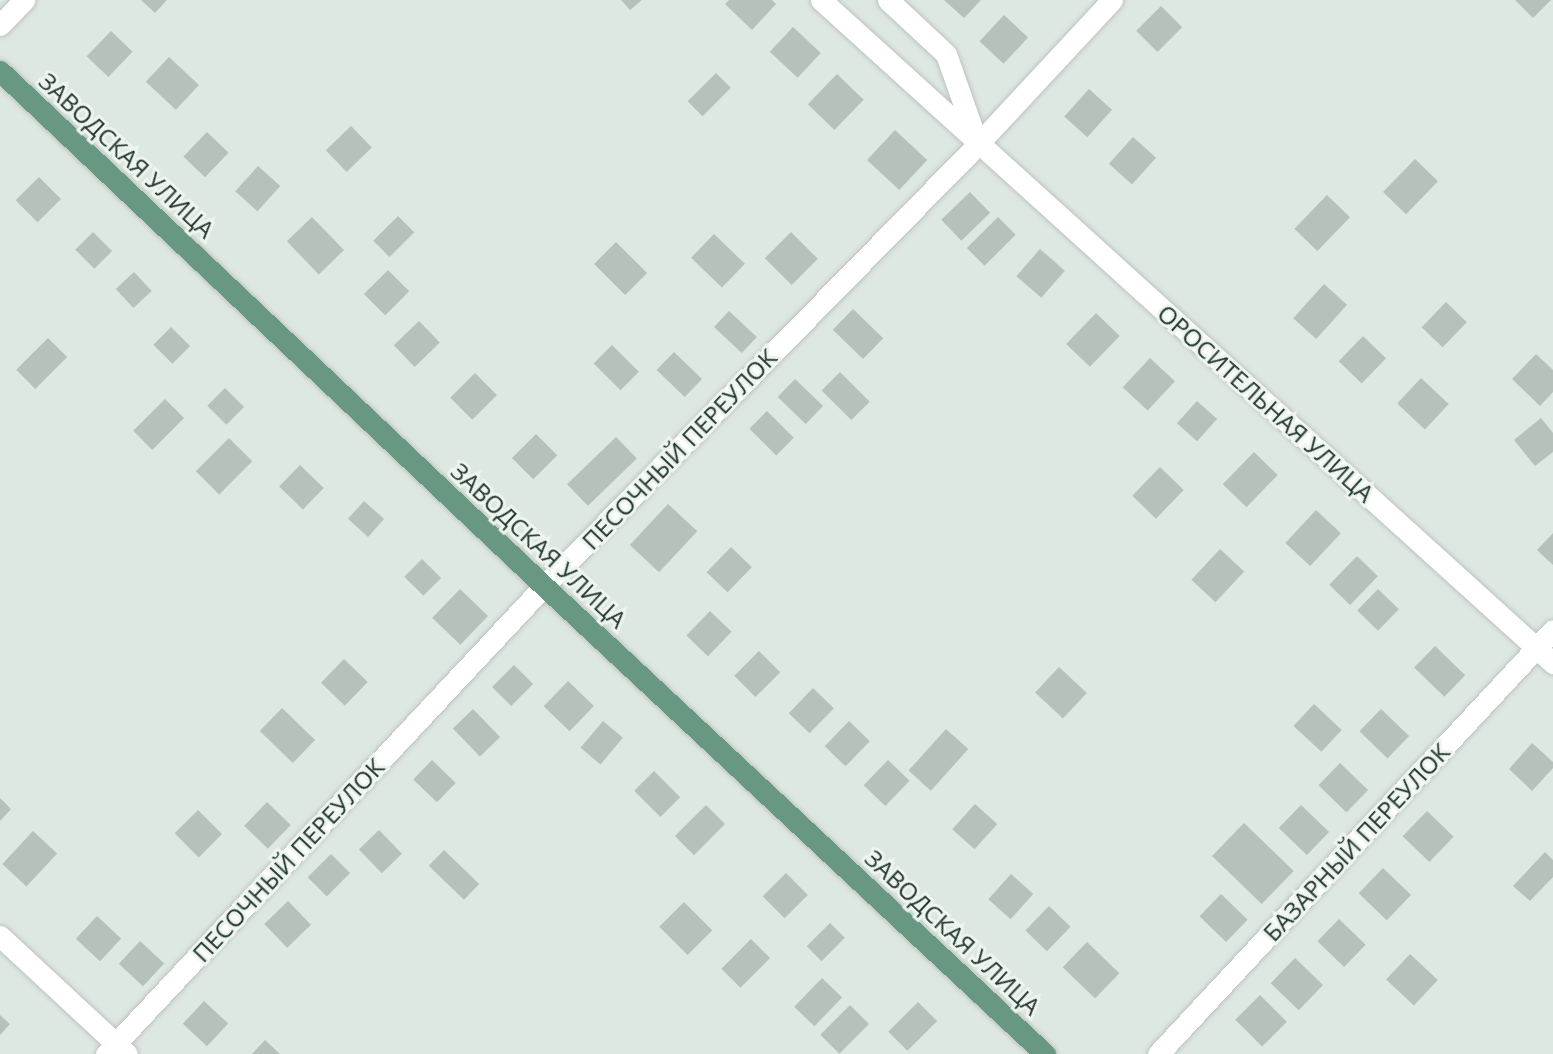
<!DOCTYPE html>
<html>
<head>
<meta charset="utf-8">
<style>
  body { margin:0 }
  #map { position:relative; width:1553px; height:1054px; overflow:hidden; background:#dee8e2; font-family:"Open Sans",sans-serif }
  div>[style] { position:absolute }
  [style*='--x'] { left:calc(var(--x)*1px); top:calc(var(--y)*1px); width:calc(var(--w)*1px); rotate:calc(var(--a)*1deg) }
  .building>* { inset:0; background:#b4c2ba; transform-origin:0 0 }
  .roads { filter:drop-shadow(0 0 2px #bdc3c0) drop-shadow(0 0 2px #bdc3c0) }
  .minor>* { height:21px; margin:-10.5px; padding:0 10.5px; transform-origin:10.5px; border-radius:10.5px; background:#fff }
  .major>* { height:21px; margin:-10.5px; padding:0 10.5px; transform-origin:10.5px; border-radius:10.5px; background:#689882 }
  span { translate:-50% -50%; white-space:nowrap; text-align:center; line-height:1.15; -webkit-text-stroke:6px #eef5f0; paint-order:stroke }
  .street-label { font-size:24px; color:#22362c }
</style>
</head>
<body>
<div id="map">
  <div class="building">
    <div style="clip-path:polygon(141px 0,167px 0,155px 13px)"></div>
    <div style="clip-path:polygon(621px 0,642px 0,630px 10px)"></div>
    <div style="clip-path:polygon(729px 0,772px 0,776px 4px,752px 30px,725px 4px)"></div>
    <div style="clip-path:polygon(944px 0,981px 0,964px 18px)"></div>
    <div style="clip-path:polygon(1515px 0,1551px 0,1533px 18px)"></div>
    <div style="left:1161px;top:6px;width:30px;height:35px;rotate:45deg"></div>
    <div style="left:1004px;top:15px;width:33px;height:36px;rotate:43deg"></div>
    <div style="left:793px;top:27px;width:38px;height:34px;rotate:43deg"></div>
    <div style="left:111px;top:31px;width:30px;height:35px;rotate:44deg"></div>
    <div style="left:169px;top:57px;width:41px;height:34px;rotate:43deg"></div>
    <div style="left:716px;top:73px;width:21px;height:40px;rotate:45deg"></div>
    <div style="left:837px;top:74px;width:37px;height:42px;rotate:44deg"></div>
    <div style="left:1089px;top:89px;width:31px;height:37px;rotate:42deg"></div>
    <div style="left:351px;top:126px;width:30px;height:35px;rotate:46deg"></div>
    <div style="left:895px;top:130px;width:44px;height:41px;rotate:43deg"></div>
    <div style="left:207px;top:132px;width:30px;height:34px;rotate:44deg"></div>
    <div style="left:1133px;top:137px;width:31px;height:36px;rotate:42deg"></div>
    <div style="left:1415px;top:159px;width:32px;height:46px;rotate:44deg"></div>
    <div style="left:258px;top:166px;width:30px;height:34px;rotate:42deg"></div>
    <div style="left:39px;top:177px;width:31px;height:33px;rotate:45deg"></div>
    <div style="left:970px;top:192px;width:29px;height:40px;rotate:46deg"></div>
    <div style="left:1327px;top:195px;width:32px;height:47px;rotate:44deg"></div>
    <div style="left:398px;top:216px;width:23px;height:35px;rotate:45deg"></div>
    <div style="left:312px;top:217px;width:46px;height:35px;rotate:46deg"></div>
    <div style="left:998px;top:217px;width:25px;height:44px;rotate:45deg"></div>
    <div style="left:93px;top:232px;width:27px;height:25px;rotate:45deg"></div>
    <div style="left:791px;top:232px;width:38px;height:37px;rotate:45deg"></div>
    <div style="left:714px;top:234px;width:43px;height:33px;rotate:44deg"></div>
    <div style="left:616px;top:242px;width:44px;height:31px;rotate:45deg"></div>
    <div style="left:1040px;top:249px;width:33px;height:36px;rotate:41deg"></div>
    <div style="left:388px;top:270px;width:30px;height:34px;rotate:45deg"></div>
    <div style="left:134px;top:272px;width:26px;height:25px;rotate:47deg"></div>
    <div style="left:1324px;top:284px;width:31px;height:46px;rotate:42deg"></div>
    <div style="left:1446px;top:302px;width:29px;height:35px;rotate:44deg"></div>
    <div style="left:853px;top:309px;width:42px;height:29px;rotate:44deg"></div>
    <div style="left:729px;top:311px;width:38px;height:22px;rotate:43deg"></div>
    <div style="left:1096px;top:313px;width:33px;height:43px;rotate:44deg"></div>
    <div style="left:419px;top:321px;width:30px;height:35px;rotate:46deg"></div>
    <div style="left:171px;top:327px;width:27px;height:25px;rotate:45deg"></div>
    <div style="left:1363px;top:336px;width:32px;height:35px;rotate:44deg"></div>
    <div style="left:48px;top:338px;width:27px;height:45px;rotate:45deg"></div>
    <div style="left:612px;top:345px;width:38px;height:26px;rotate:45deg"></div>
    <div style="left:674px;top:352px;width:39px;height:25px;rotate:44deg"></div>
    <div style="clip-path:polygon(1536px 354px,1553px 370px,1553px 392px,1540px 406px,1512px 379px)"></div>
    <div style="left:1150px;top:358px;width:34px;height:40px;rotate:43deg"></div>
    <div style="left:840px;top:372px;width:42px;height:26px;rotate:45deg"></div>
    <div style="left:475px;top:373px;width:31px;height:35px;rotate:45deg"></div>
    <div style="left:1421px;top:378px;width:38px;height:35px;rotate:43deg"></div>
    <div style="left:795px;top:379px;width:39px;height:25px;rotate:44deg"></div>
    <div style="left:225px;top:388px;width:27px;height:25px;rotate:45deg"></div>
    <div style="left:165px;top:399px;width:27px;height:45px;rotate:45deg"></div>
    <div style="left:1197px;top:401px;width:27px;height:30px;rotate:42deg"></div>
    <div style="left:767px;top:411px;width:38px;height:25px;rotate:45deg"></div>
    <div style="clip-path:polygon(1541px 418px,1553px 433px,1553px 452px,1535px 466px,1514px 440px)"></div>
    <div style="left:536px;top:434px;width:30px;height:34px;rotate:45deg"></div>
    <div style="left:616px;top:437px;width:30px;height:68px;rotate:46deg"></div>
    <div style="left:229px;top:438px;width:33px;height:47px;rotate:45deg"></div>
    <div style="left:1254px;top:452px;width:33px;height:45px;rotate:44deg"></div>
    <div style="left:300px;top:465px;width:33px;height:30px;rotate:44deg"></div>
    <div style="left:1160px;top:467px;width:33px;height:40px;rotate:44deg"></div>
    <div style="left:364px;top:501px;width:27px;height:24px;rotate:42deg"></div>
    <div style="left:668px;top:504px;width:40px;height:56px;rotate:43deg"></div>
    <div style="left:1316px;top:510px;width:34px;height:45px;rotate:43deg"></div>
    <div style="clip-path:polygon(1553px 533px,1553px 565px,1537px 550px)"></div>
    <div style="left:731px;top:547px;width:29px;height:35px;rotate:44deg"></div>
    <div style="left:1220px;top:549px;width:33px;height:42px;rotate:43deg"></div>
    <div style="left:1357px;top:556px;width:29px;height:40px;rotate:44deg"></div>
    <div style="left:422px;top:559px;width:27px;height:25px;rotate:45deg"></div>
    <div style="left:460px;top:589px;width:39px;height:40px;rotate:44deg"></div>
    <div style="left:1378px;top:589px;width:29px;height:30px;rotate:44deg"></div>
    <div style="left:710px;top:611px;width:30px;height:34px;rotate:44deg"></div>
    <div style="left:1435px;top:646px;width:42px;height:30px;rotate:44deg"></div>
    <div style="left:759px;top:651px;width:30px;height:35px;rotate:45deg"></div>
    <div style="left:344px;top:659px;width:33px;height:33px;rotate:44deg"></div>
    <div style="left:514px;top:665px;width:27px;height:31px;rotate:45deg"></div>
    <div style="left:1059px;top:667px;width:38px;height:35px;rotate:43deg"></div>
    <div style="left:568px;top:681px;width:36px;height:35px;rotate:44deg"></div>
    <div style="left:813px;top:688px;width:29px;height:35px;rotate:44deg"></div>
    <div style="left:1314px;top:704px;width:38px;height:30px;rotate:43deg"></div>
    <div style="left:282px;top:708px;width:46px;height:32px;rotate:44deg"></div>
    <div style="left:473px;top:709px;width:39px;height:28px;rotate:46deg"></div>
    <div style="left:1381px;top:709px;width:39px;height:31px;rotate:44deg"></div>
    <div style="left:603px;top:721px;width:26px;height:35px;rotate:40deg"></div>
    <div style="left:849px;top:721px;width:29px;height:35px;rotate:44deg"></div>
    <div style="left:946px;top:729px;width:30px;height:56px;rotate:42deg"></div>
    <div style="clip-path:polygon(1532px 743px,1553px 762px,1553px 768px,1532px 791px,1509px 769px)"></div>
    <div style="left:432px;top:760px;width:33px;height:27px;rotate:44deg"></div>
    <div style="left:888px;top:760px;width:30px;height:35px;rotate:44deg"></div>
    <div style="left:1340px;top:763px;width:39px;height:31px;rotate:44deg"></div>
    <div style="left:654px;top:771px;width:37px;height:28px;rotate:45deg"></div>
    <div style="clip-path:polygon(0 798px,11px 809px,0 821px)"></div>
    <div style="left:267px;top:802px;width:33px;height:33px;rotate:44deg"></div>
    <div style="left:975px;top:804px;width:30px;height:34px;rotate:42deg"></div>
    <div style="left:706px;top:805px;width:27px;height:44px;rotate:45deg"></div>
    <div style="left:1301px;top:805px;width:39px;height:32px;rotate:44deg"></div>
    <div style="left:198px;top:810px;width:34px;height:33px;rotate:45deg"></div>
    <div style="left:1427px;top:811px;width:37px;height:35px;rotate:44deg"></div>
    <div style="left:1244px;top:823px;width:69px;height:46px;rotate:44deg"></div>
    <div style="left:379px;top:830px;width:33px;height:28px;rotate:46deg"></div>
    <div style="left:33px;top:831px;width:33px;height:45px;rotate:43deg"></div>
    <div style="left:444px;top:850px;width:49px;height:22px;rotate:44deg"></div>
    <div style="clip-path:polygon(1545px 852px,1553px 860px,1553px 877px,1530px 901px,1513px 886px)"></div>
    <div style="left:331px;top:854px;width:27px;height:33px;rotate:45deg"></div>
    <div style="left:1383px;top:868px;width:39px;height:35px;rotate:44deg"></div>
    <div style="left:786px;top:873px;width:31px;height:33px;rotate:45deg"></div>
    <div style="left:1011px;top:874px;width:30px;height:34px;rotate:42deg"></div>
    <div style="left:1221px;top:894px;width:37px;height:31px;rotate:44deg"></div>
    <div style="left:288px;top:901px;width:33px;height:33px;rotate:46deg"></div>
    <div style="left:684px;top:902px;width:40px;height:35px;rotate:45deg"></div>
    <div style="left:1049px;top:906px;width:30px;height:34px;rotate:44deg"></div>
    <div style="left:97px;top:916px;width:33px;height:31px;rotate:43deg"></div>
    <div style="left:1339px;top:919px;width:37px;height:31px;rotate:44deg"></div>
    <div style="left:830px;top:923px;width:21px;height:33px;rotate:45deg"></div>
    <div style="left:751px;top:939px;width:27px;height:42px;rotate:45deg"></div>
    <div style="left:140px;top:941px;width:33px;height:31px;rotate:43deg"></div>
    <div style="left:1087px;top:942px;width:45px;height:35px;rotate:44deg"></div>
    <div style="left:1410px;top:954px;width:38px;height:35px;rotate:43deg"></div>
    <div style="left:1295px;top:958px;width:39px;height:35px;rotate:44deg"></div>
    <div style="left:822px;top:978px;width:28px;height:40px;rotate:44deg"></div>
    <div style="left:1260px;top:995px;width:38px;height:35px;rotate:45deg"></div>
    <div style="left:204px;top:1001px;width:33px;height:31px;rotate:43deg"></div>
    <div style="left:918px;top:1002px;width:27px;height:42px;rotate:45deg"></div>
    <div style="left:850px;top:1005px;width:27px;height:42px;rotate:45deg"></div>
    <div style="clip-path:polygon(0 1015px,10px 1024px,0 1035px)"></div>
    <div style="clip-path:polygon(265px 1040px,280px 1054px,252px 1054px)"></div>
  </div>
  <div class="roads">
    <div class="minor">
      <div style="--x:821;--y:0;--w:988;--a:42.17"></div>
      <div style="--x:888;--y:0;--w:79;--a:43"></div>
      <div style="--x:946;--y:54;--w:90;--a:70.6"></div>
      <div style="--x:0;--y:25;--w:35;--a:-46"></div>
      <div style="--x:0;--y:936;--w:173;--a:42.9"></div>
      <div style="--x:106;--y:1054;--w:641;--a:-46.9"></div>
      <div style="--x:544;--y:586;--w:619;--a:-45.52"></div>
      <div style="--x:978;--y:144;--w:197;--a:-47.1"></div>
      <div style="--x:1158;--y:1054;--w:579;--a:-47.03"></div>
    </div>
    <div class="major">
      <div style="--x:0;--y:71;--w:749;--a:43.43"></div>
      <div style="--x:544;--y:586;--w:686;--a:43.05"></div>
    </div>
  </div>
  <div class="street-label">
    <span style="left:127px;top:155px;rotate:43deg">ЗАВОДСКАЯ УЛИЦА</span>
    <span style="left:1266px;top:403px;rotate:42deg">ОРОСИТЕЛЬНАЯ УЛИЦА</span>
    <span style="left:679px;top:449px;rotate:-46deg">ПЕСОЧНЫЙ ПЕРЕУЛОК</span>
    <span style="left:539px;top:545px;rotate:43deg">ЗАВОДСКАЯ УЛИЦА</span>
    <span style="left:1356px;top:842px;rotate:-47deg">БАЗАРНЫЙ ПЕРЕУЛОК</span>
    <span style="left:288px;top:860px;rotate:-47deg">ПЕСОЧНЫЙ ПЕРЕУЛОК</span>
    <span style="left:953px;top:932px;rotate:43deg">ЗАВОДСКАЯ УЛИЦА</span>
  </div>
</div>
</body>
</html>
